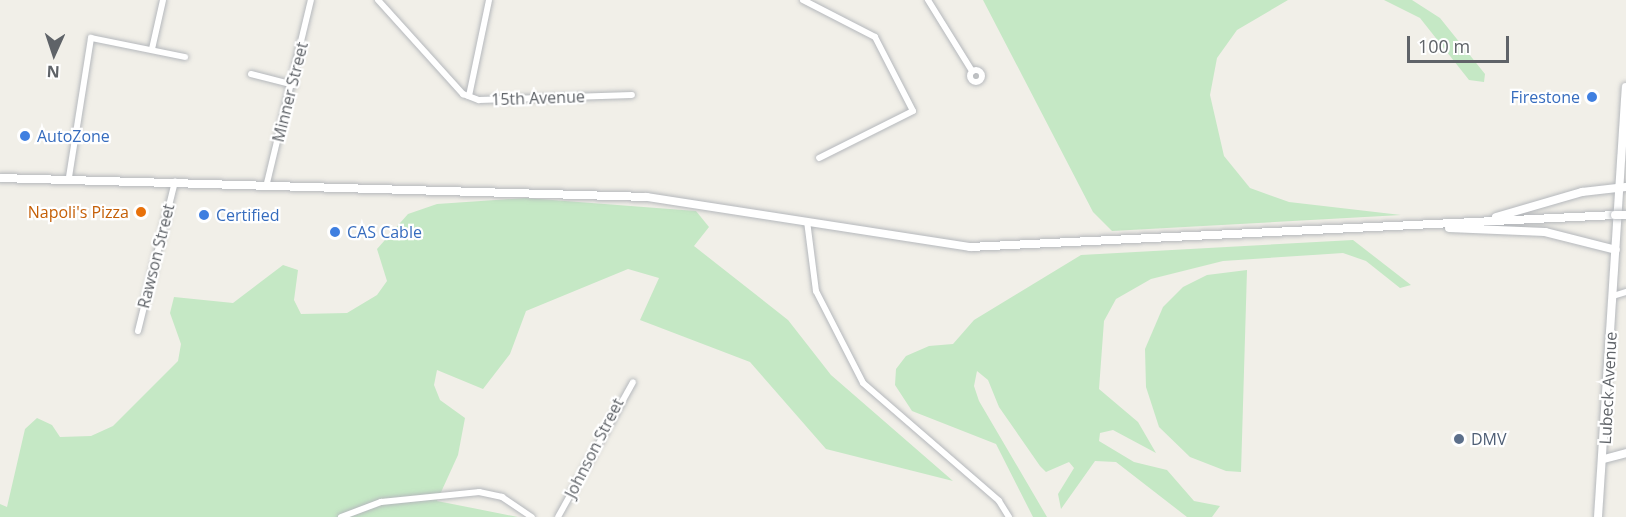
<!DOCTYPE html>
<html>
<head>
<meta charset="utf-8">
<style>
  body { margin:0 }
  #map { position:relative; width:1626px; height:517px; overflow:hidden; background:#f1efe8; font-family:"Open Sans",sans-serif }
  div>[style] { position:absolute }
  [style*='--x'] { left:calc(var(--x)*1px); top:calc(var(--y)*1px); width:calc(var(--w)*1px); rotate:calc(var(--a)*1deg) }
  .green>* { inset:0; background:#c5e8c5 }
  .roads { filter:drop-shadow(0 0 2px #b5b8bc) drop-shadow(0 0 2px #b5b8bc) }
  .street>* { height:6px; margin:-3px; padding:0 3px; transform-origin:3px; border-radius:3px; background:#fff }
  .street>.ring { margin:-3px; padding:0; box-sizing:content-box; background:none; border:6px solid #fff; border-radius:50% }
  .secondary>* { height:8px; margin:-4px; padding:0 4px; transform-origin:4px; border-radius:4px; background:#fff }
  .bridges { filter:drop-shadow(0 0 2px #b6babf) drop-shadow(0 0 2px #b6babf) }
  .secondary-bridge>* { height:8px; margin:-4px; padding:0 4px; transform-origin:4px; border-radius:4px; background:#fff }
  .dots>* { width:16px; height:16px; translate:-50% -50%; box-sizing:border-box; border:3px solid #fff; border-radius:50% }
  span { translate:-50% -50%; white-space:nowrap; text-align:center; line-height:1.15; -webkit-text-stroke:4.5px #fff; paint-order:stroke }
  .street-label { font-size:16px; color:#5f6368 }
  .shop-label { font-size:16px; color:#366cbe }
  .right { translate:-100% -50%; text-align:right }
  .left { translate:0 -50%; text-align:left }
  .food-label { font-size:16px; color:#c56008 }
  .service-label { font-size:16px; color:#4e5e75 }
  .north { position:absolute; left:24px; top:24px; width:60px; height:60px; -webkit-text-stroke:4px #fff; paint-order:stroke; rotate:183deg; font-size:16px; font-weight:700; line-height:24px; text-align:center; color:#5f6368 }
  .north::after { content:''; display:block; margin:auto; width:21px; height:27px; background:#5f6368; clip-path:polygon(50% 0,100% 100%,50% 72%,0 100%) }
  .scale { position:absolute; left:1407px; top:36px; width:102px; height:27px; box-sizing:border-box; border:3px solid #5f6368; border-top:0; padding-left:8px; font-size:18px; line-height:21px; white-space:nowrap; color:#5f6368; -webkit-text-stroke:4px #fff; paint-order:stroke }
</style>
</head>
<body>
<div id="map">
  <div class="green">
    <div style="clip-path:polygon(983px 0,1288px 0,1237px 30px,1217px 58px,1210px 95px,1224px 156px,1250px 188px,1289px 202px,1401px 215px,1112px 231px,1093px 212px)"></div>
    <div style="clip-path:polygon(1384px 0,1412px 0,1440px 18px,1485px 74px,1484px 82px,1469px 80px,1420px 18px)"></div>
    <div style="clip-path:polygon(526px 198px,696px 211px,709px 227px,694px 246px,788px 320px,831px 375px,953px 481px,826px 449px,750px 362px,640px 320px,659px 278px,628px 269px,526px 311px,510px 354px,483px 389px,437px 370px,434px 385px,440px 400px,465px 418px,458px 455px,437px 501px,518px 517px,0 517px,0 504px,7px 507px,25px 429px,37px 418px,52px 425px,60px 437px,91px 436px,113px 426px,178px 361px,181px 344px,170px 313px,174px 297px,233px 303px,283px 265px,298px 270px,294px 300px,301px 314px,347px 313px,377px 295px,387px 281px,377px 249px,408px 214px,437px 204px)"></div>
    <div style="clip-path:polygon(1353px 240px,1411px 285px,1400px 288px,1366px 261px,1343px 253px,1223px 261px,1151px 279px,1116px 299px,1104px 321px,1099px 389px,1138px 422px,1156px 453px,1113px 430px,1100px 433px,1099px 441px,1134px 462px,1167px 470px,1194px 501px,1220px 506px,1212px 517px,1187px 517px,1116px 462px,1095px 461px,1061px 509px,1058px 494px,1074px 468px,1069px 462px,1046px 472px,1040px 466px,999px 407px,988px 380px,977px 371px,974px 386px,979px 401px,1047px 517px,1033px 517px,996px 444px,912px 411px,895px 385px,896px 369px,906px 356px,929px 346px,953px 344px,974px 320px,1081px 255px)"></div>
    <div style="clip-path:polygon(1247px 270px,1241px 472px,1226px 471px,1190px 457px,1159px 427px,1146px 387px,1145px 349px,1163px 307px,1183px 287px,1207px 275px)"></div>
  </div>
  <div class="roads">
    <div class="street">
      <div style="--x:378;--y:0;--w:127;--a:47.9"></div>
      <div style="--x:463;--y:94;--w:17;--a:21"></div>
      <div style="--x:479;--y:100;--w:153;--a:-1.9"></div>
      <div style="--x:803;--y:0;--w:81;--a:27.2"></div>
      <div style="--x:875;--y:37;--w:83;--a:62.8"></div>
      <div style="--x:913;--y:111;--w:105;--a:153.4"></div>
      <div style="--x:928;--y:0;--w:84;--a:58.2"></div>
      <div style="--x:152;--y:49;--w:50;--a:-77.3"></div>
      <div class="ring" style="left:970px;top:70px;width:6px;height:6px"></div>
      <div style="--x:251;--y:74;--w:44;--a:14.3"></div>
      <div style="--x:469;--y:96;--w:98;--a:-78.2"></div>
      <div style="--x:69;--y:177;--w:141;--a:-81"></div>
      <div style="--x:91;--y:38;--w:96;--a:11.4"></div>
      <div style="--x:267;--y:183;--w:188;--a:-76.5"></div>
      <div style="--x:807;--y:221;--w:71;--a:82.7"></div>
      <div style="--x:816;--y:291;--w:103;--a:62.9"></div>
      <div style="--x:863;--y:383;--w:180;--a:40.9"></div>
      <div style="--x:999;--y:501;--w:19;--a:58"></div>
      <div style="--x:1613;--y:296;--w:14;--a:-17"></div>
      <div style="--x:138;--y:331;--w:154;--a:-76.1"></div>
      <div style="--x:341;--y:517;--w:43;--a:-20.6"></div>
      <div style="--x:381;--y:502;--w:99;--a:-5.8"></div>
      <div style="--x:479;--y:492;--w:24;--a:12"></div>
      <div style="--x:502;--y:497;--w:36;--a:34"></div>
      <div style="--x:558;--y:517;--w:154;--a:-60.9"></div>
    </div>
    <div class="secondary">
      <div style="--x:0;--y:178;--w:647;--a:1.68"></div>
      <div style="--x:647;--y:197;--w:327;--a:8.8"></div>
      <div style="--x:970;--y:247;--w:646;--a:-2.84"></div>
      <div style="--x:1496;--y:217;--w:90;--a:-16.2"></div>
      <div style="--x:1582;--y:192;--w:44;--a:-6.5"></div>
      <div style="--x:1449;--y:228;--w:96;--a:2.4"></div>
      <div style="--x:1545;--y:232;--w:73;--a:14.2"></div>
      <div style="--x:1604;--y:459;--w:23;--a:-15"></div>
      <div style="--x:1598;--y:517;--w:431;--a:-86.3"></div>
    </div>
  </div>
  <div class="bridges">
    <div class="secondary-bridge">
      <div style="--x:1615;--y:215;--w:11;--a:0"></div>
    </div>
  </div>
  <div class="dots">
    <div style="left:1592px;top:97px;background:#3f7fe0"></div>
    <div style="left:25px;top:136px;background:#3f7fe0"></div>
    <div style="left:141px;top:212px;background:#e8710a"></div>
    <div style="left:204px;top:215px;background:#3f7fe0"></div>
    <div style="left:335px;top:232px;background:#3f7fe0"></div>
    <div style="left:1459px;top:439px;background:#5c6f8a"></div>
  </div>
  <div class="street-label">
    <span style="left:290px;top:92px;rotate:-76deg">Minner Street</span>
    <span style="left:538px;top:98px;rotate:-2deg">15th Avenue</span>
    <span style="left:156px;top:256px;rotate:-76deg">Rawson Street</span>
    <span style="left:1608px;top:388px;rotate:-87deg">Lubeck Avenue</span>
    <span style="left:594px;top:448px;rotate:-63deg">Johnson Street</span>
  </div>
  <div class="shop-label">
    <span class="right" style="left:1580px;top:97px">Firestone</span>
    <span class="left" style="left:37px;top:136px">AutoZone</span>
    <span class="left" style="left:216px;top:215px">Certified</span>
    <span class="left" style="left:347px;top:232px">CAS Cable</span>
  </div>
  <div class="food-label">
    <span class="right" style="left:129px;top:212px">Napoli's Pizza</span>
  </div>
  <div class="service-label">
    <span class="left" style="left:1471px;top:439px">DMV</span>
  </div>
  <div class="north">N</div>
  <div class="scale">100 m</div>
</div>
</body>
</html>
